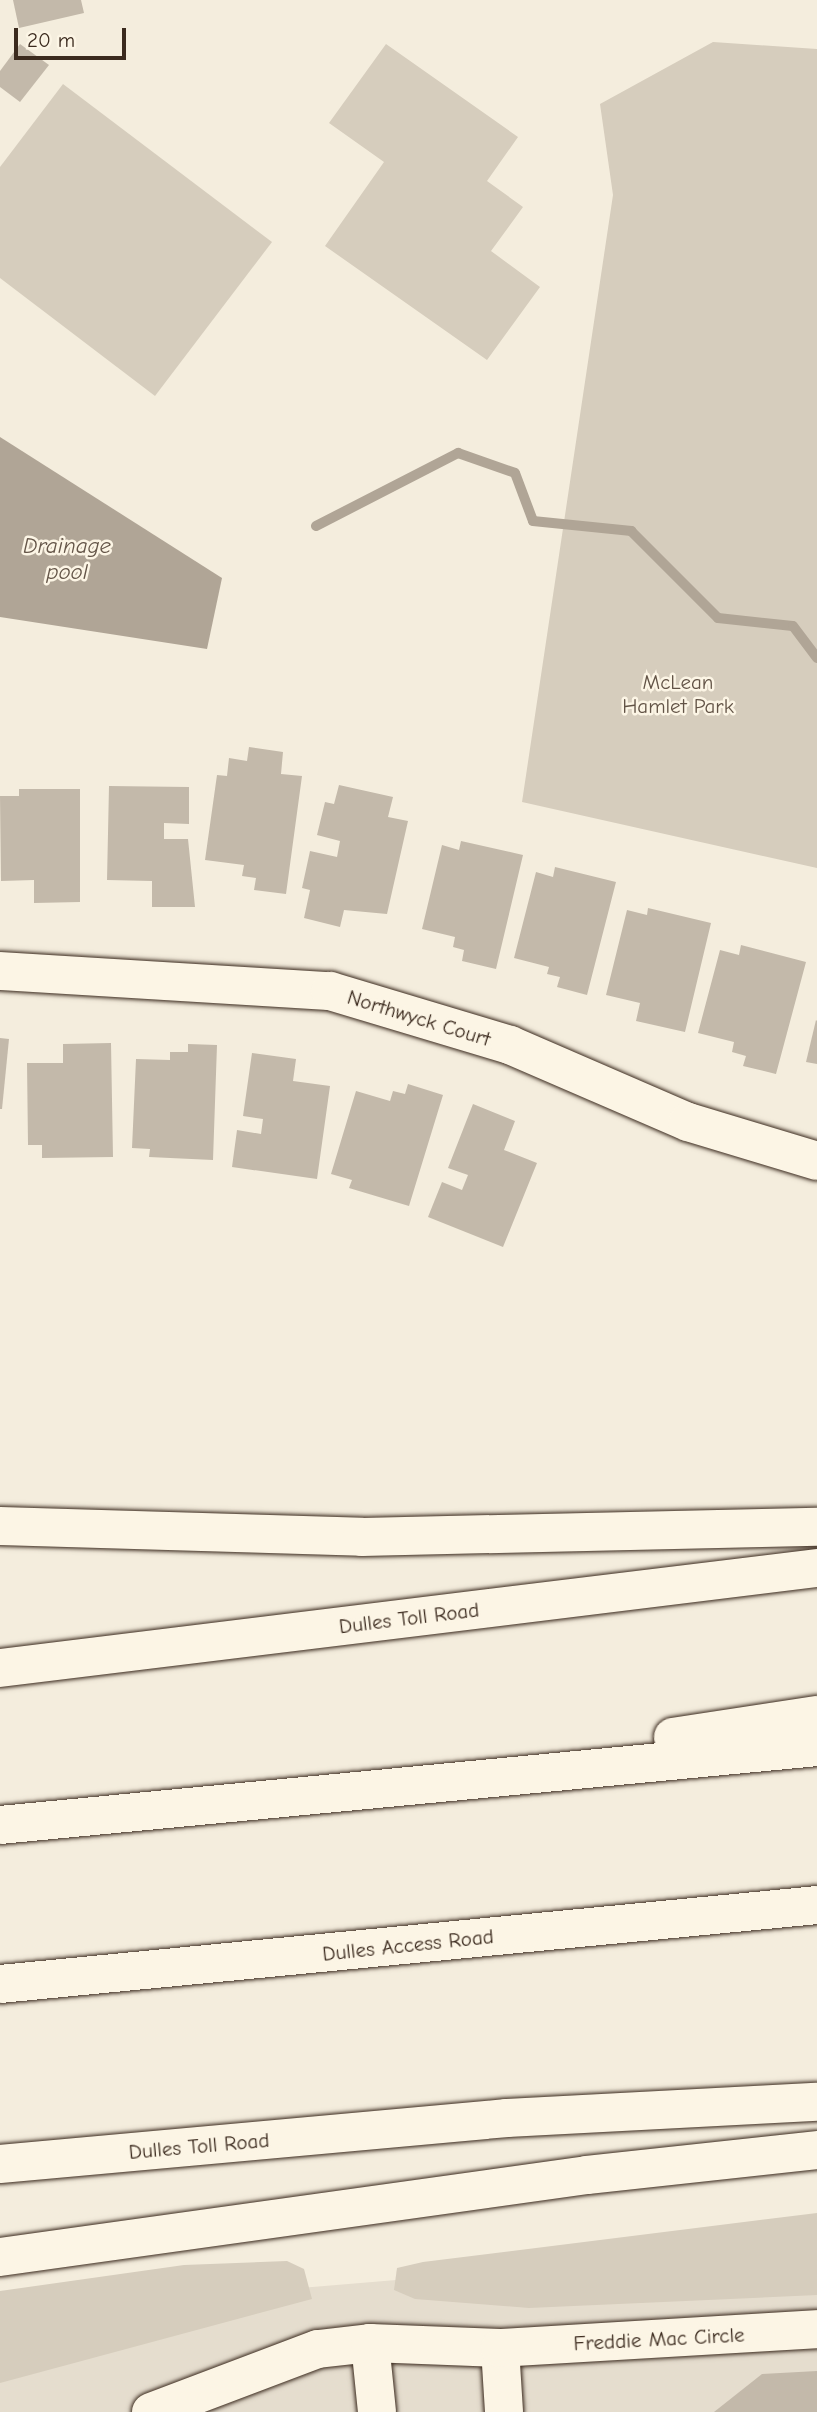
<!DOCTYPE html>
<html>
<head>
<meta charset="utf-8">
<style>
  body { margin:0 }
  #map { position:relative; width:817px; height:2412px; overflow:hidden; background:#f4eddd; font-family:"Comic Neue",sans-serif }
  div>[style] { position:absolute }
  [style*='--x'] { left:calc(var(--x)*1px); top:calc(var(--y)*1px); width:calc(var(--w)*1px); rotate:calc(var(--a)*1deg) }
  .built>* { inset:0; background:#e5ddce }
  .green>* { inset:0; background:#d6cdbd }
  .water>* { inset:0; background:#b0a596 }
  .stream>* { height:10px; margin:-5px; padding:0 5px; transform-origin:5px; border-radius:5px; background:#b0a596 }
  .building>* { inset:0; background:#c3b9aa }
  .roads { filter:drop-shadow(0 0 2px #3b2a1e) drop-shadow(0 0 2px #3b2a1e) }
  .minor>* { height:38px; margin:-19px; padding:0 19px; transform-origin:19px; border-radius:19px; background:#fcf5e5 }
  .highway>* { height:38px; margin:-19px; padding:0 19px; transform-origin:19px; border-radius:19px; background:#fcf5e5 }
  span { translate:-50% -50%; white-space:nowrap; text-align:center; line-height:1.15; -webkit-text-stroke:5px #fcf5e5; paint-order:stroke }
  .park-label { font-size:21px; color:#625346 }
  .street-label { font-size:21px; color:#3b2a1e }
  .water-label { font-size:23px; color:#645548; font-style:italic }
  .scale { position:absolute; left:14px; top:28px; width:112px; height:32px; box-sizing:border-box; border:4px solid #3b2a1e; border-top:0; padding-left:9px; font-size:21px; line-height:24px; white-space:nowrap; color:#3b2a1e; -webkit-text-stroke:5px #fcf5e5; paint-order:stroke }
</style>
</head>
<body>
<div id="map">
  <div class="built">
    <div style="clip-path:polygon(817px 2245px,817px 2412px,0 2412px,0 2313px)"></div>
  </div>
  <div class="green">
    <div style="clip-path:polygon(713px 42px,817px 49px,817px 868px,522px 802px,613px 195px,600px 104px)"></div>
    <div style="clip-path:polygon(386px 44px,518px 137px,487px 181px,523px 207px,491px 251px,540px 287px,487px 360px,325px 246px,384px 162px,329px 123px)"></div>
    <div style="clip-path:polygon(63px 84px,272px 242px,155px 396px,0 278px,0 167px)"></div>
    <div style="clip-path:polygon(817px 2213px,817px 2295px,529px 2308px,415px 2299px,394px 2290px,397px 2268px,423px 2262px)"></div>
    <div style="clip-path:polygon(287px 2261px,304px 2269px,312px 2299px,0 2383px,0 2291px,184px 2265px)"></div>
  </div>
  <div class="water">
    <div style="clip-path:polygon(0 437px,222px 578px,207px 649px,0 617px)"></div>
  </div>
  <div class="stream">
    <div style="--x:316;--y:526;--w:160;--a:-27.2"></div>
    <div style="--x:458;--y:453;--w:60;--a:19.3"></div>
    <div style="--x:515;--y:473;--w:51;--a:69.4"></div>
    <div style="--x:533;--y:521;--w:99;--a:5.8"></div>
    <div style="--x:631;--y:531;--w:123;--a:45"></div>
    <div style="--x:718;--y:618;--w:75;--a:6.1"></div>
    <div style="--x:793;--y:626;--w:40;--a:53"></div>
  </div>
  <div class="building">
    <div style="clip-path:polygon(13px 0,81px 0,84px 13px,19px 28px)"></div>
    <div style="clip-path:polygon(20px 44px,49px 65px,20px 102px,0 87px,0 71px)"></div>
    <div style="clip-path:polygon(249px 747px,283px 752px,281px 774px,302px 776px,286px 894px,254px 890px,256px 878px,242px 876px,244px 865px,205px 860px,217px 775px,227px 776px,229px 758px,247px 761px)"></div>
    <div style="clip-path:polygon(339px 785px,393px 797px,388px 817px,408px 821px,387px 914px,344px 910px,340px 927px,304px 918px,310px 890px,302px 888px,310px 851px,337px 857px,340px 841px,317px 835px,325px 802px,334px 804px)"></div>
    <div style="clip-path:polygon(109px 786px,189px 787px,189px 824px,164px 823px,164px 839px,188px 839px,195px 907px,152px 907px,152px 881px,107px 880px)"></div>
    <div style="clip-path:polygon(19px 789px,80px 789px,80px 902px,34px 903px,34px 880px,1px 881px,0 796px,19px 796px)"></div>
    <div style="clip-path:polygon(461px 841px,523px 855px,496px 969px,462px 961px,464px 950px,453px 947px,455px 937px,422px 929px,442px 845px,459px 850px)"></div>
    <div style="clip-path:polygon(555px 867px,616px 882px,587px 995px,557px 987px,560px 977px,547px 974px,549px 967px,514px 958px,536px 872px,553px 877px)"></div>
    <div style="clip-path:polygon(648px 908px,711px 923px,685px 1032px,636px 1021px,640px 1003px,606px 995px,627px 910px,647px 915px)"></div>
    <div style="clip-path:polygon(741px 945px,806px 962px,776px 1074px,743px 1066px,746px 1056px,732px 1052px,734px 1042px,698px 1033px,720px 950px,739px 955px)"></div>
    <div style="clip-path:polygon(816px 1020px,817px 1021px,817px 1064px,806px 1062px)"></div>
    <div style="clip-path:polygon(0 1038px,9px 1039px,2px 1109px,0 1109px)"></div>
    <div style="clip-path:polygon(111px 1043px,113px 1157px,42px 1158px,42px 1145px,28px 1145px,27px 1063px,63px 1063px,63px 1044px)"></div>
    <div style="clip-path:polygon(188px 1044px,217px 1045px,213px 1160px,149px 1157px,150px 1149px,132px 1148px,136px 1059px,170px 1060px,170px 1052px,188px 1052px)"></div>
    <div style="clip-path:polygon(252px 1053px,296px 1059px,293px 1081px,330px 1086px,317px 1179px,232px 1167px,237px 1130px,261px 1134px,263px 1119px,243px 1116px)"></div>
    <div style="clip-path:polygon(408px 1084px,443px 1095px,409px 1206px,349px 1188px,352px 1180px,331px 1174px,356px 1091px,390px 1101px,393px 1091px,405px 1094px)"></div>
    <div style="clip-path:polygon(473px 1104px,515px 1121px,504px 1150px,537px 1163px,503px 1247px,428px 1217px,442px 1182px,462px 1190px,468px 1175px,448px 1168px)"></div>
    <div style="clip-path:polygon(817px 2371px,817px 2412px,714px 2412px,762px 2374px)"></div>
  </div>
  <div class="roads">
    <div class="minor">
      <div style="--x:0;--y:971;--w:331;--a:3.5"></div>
      <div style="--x:330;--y:991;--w:188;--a:16.7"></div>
      <div style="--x:510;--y:1045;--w:194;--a:23.4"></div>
      <div style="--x:688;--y:1122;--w:135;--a:16.8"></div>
      <div style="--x:370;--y:2343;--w:69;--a:84.2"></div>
      <div style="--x:500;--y:2348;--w:64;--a:86.4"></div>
      <div style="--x:151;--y:2412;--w:178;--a:-20.7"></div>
      <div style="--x:318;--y:2349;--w:52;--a:-6.6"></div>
      <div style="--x:370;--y:2343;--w:130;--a:2.2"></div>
      <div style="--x:500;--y:2348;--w:318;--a:-3.4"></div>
    </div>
    <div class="highway">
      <div style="--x:0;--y:1526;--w:362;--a:1.7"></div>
      <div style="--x:362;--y:1537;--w:455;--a:-1.3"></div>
      <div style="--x:0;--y:1668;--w:823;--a:-6.98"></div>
      <div style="--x:673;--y:1737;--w:146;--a:-8.7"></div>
      <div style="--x:0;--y:1825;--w:821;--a:-5.45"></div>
      <div style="--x:0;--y:1984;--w:821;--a:-5.52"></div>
      <div style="--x:0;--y:2164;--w:509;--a:-5.18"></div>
      <div style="--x:507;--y:2118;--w:310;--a:-3"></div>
      <div style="--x:0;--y:2257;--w:593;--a:-7.95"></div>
      <div style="--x:587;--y:2175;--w:231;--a:-6.2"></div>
    </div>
  </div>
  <div class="park-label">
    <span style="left:678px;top:694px">McLean<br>Hamlet Park</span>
  </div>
  <div class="street-label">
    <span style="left:419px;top:1018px;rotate:17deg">Northwyck Court</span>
    <span style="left:409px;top:1618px;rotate:-7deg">Dulles Toll Road</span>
    <span style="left:408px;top:1945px;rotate:-6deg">Dulles Access Road</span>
    <span style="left:199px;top:2146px;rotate:-5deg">Dulles Toll Road</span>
    <span style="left:659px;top:2339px;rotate:-3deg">Freddie Mac Circle</span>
  </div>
  <div class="water-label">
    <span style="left:67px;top:559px">Drainage<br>pool</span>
  </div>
  <div class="scale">20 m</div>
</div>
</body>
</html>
